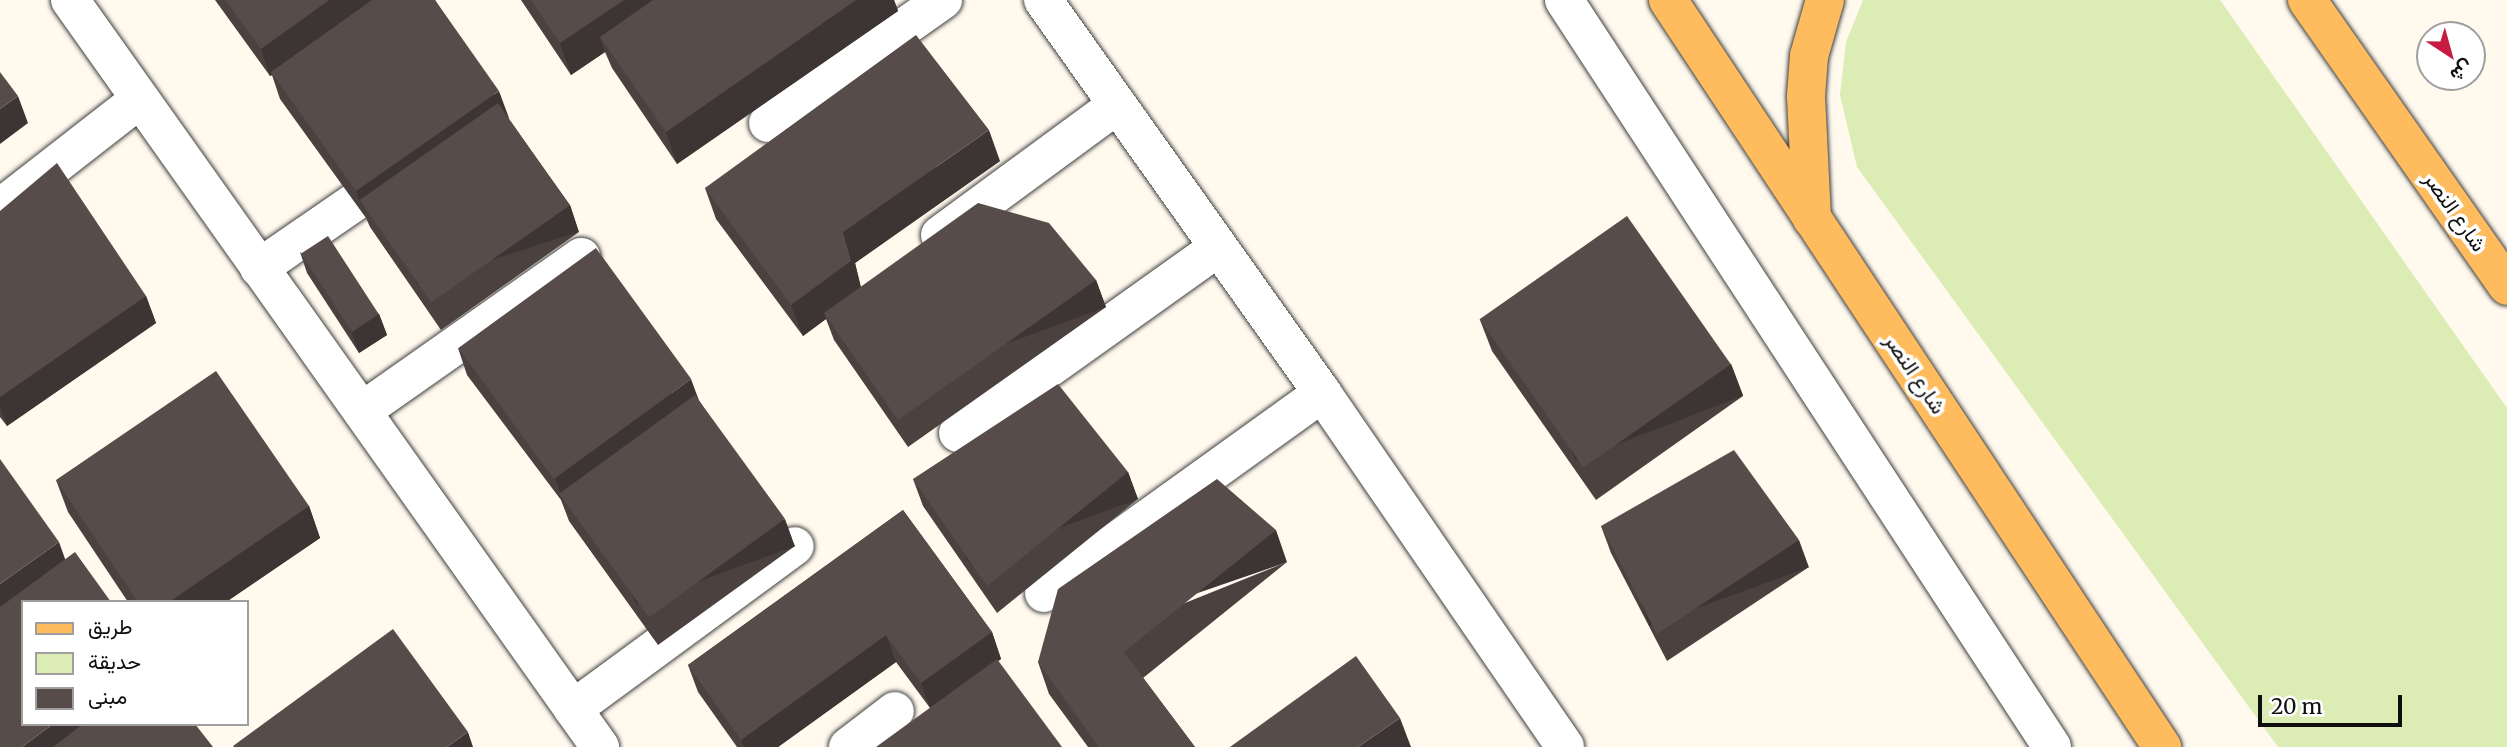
<!DOCTYPE html>
<html>
<head>
<meta charset="utf-8">
<style>
  body { margin:0 }
  #map { position:relative; width:2507px; height:747px; overflow:hidden; background:#fff9ee; font-family:Merriweather,Vazirmatn,serif }
  div>[style] { position:absolute }
  [style*='--x'] { left:calc(var(--x)*1px); top:calc(var(--y)*1px); width:calc(var(--w)*1px); rotate:calc(var(--a)*1deg) }
  .green>* { inset:0; background:#dbecb5 }
  .roads { filter:drop-shadow(0 0 2px #414141) drop-shadow(0 0 2px #414141) }
  .minor>* { height:38px; margin:-19px; padding:0 19px; transform-origin:19px; border-radius:19px; background:#fff }
  .major>* { height:38px; margin:-19px; padding:0 19px; transform-origin:19px; border-radius:19px; background:#ffbc5e }
  .wall>* { inset:0; background:#4b413f }
  .shaded-wall>* { inset:0; background:#3d3533; transform-origin:0 0 }
  .building>* { inset:0; background:#574c49; transform-origin:0 0 }
  span { translate:-50% -50%; white-space:nowrap; text-align:center; line-height:1.15; -webkit-text-stroke:7px #fff; paint-order:stroke }
  .street-label { font-size:21px; color:#0e0e0e }
  .legend { position:absolute; left:21px; top:600px; width:228px; height:126px; box-sizing:border-box; background:#fff; border:2px solid #9f9f9f; margin:0; padding:9px 12px; list-style:none; font-size:21px; color:#0e0e0e }
  .legend li { display:flex; align-items:center; gap:14px; height:35px }
  .legend b { width:35px; border:2px solid #9f9f9f }
  .north { position:absolute; left:2416px; top:21px; width:70px; height:70px; box-sizing:border-box; background:#fff; border:2px solid #9f9f9f; border-radius:50%; rotate:144deg; font-size:19px; font-weight:700; line-height:28px; text-align:center; color:#0e0e0e }
  .north::after { content:''; display:block; margin:auto; width:24px; height:32px; background:#c81b41; clip-path:polygon(50% 0,100% 100%,50% 72%,0 100%) }
  .scale { position:absolute; left:2258px; top:695px; width:144px; height:32px; box-sizing:border-box; border:4px solid #0e0e0e; border-top:0; padding-left:9px; font-size:21px; line-height:24px; white-space:nowrap; color:#0e0e0e; -webkit-text-stroke:5px #fff; paint-order:stroke }
</style>
</head>
<body>
<div id="map">
  <div class="green">
    <div style="clip-path:polygon(1863px 0,2220px 0,2507px 408px,2507px 747px,2278px 747px,1857px 167px,1840px 95px,1846px 42px)"></div>
  </div>
  <div class="roads">
    <div class="minor">
      <div style="--x:70;--y:0;--w:916;--a:54.64"></div>
      <div style="--x:1043;--y:0;--w:482;--a:54.6"></div>
      <div style="--x:1322;--y:393;--w:429;--a:55.5"></div>
      <div style="--x:1564;--y:0;--w:892;--a:56.84"></div>
      <div style="--x:768;--y:123;--w:214;--a:-35.1"></div>
      <div style="--x:0;--y:208;--w:177;--a:-37.9"></div>
      <div style="--x:940;--y:235;--w:220;--a:-36.3"></div>
      <div style="--x:259;--y:268;--w:169;--a:-34.6"></div>
      <div style="--x:362;--y:411;--w:268;--a:-35.1"></div>
      <div style="--x:958;--y:433;--w:320;--a:-35.5"></div>
      <div style="--x:1044;--y:593;--w:342;--a:-35.7"></div>
      <div style="--x:573;--y:709;--w:275;--a:-36.3"></div>
      <div style="--x:848;--y:747;--w:59;--a:-37.5"></div>
    </div>
    <div class="major">
      <div style="--x:1668;--y:0;--w:896;--a:56.52"></div>
      <div style="--x:2307;--y:0;--w:349;--a:55"></div>
      <div style="--x:1812;--y:219;--w:123;--a:-92.8"></div>
      <div style="--x:1806;--y:96;--w:40;--a:-85.7"></div>
      <div style="--x:1809;--y:56;--w:58;--a:-74.1"></div>
    </div>
  </div>
  <div class="wall">
    <div style="clip-path:polygon(215px 0,435px 0,508px 118px,570px 205px,579px 232px,441px 330px,370px 227px,366px 218px,280px 99px,272px 75px,270px 76px)"></div>
    <div style="clip-path:polygon(521px 0,894px 0,898px 11px,677px 164px,612px 68px,605px 52px,571px 75px)"></div>
    <div style="clip-path:polygon(1000px 161px,855px 263px,861px 287px,1096px 280px,1106px 307px,908px 447px,834px 340px,826px 319px,803px 336px,716px 219px,705px 188px)"></div>
    <div style="clip-path:polygon(0 211px,146px 296px,156px 323px,7px 426px,0 417px)"></div>
    <div style="clip-path:polygon(300px 252px,379px 314px,387px 335px,359px 353px,307px 273px)"></div>
    <div style="clip-path:polygon(1480px 320px,1731px 364px,1743px 396px,1596px 500px,1492px 351px)"></div>
    <div style="clip-path:polygon(458px 348px,698px 399px,795px 546px,658px 645px,569px 521px,561px 500px,467px 375px)"></div>
    <div style="clip-path:polygon(1128px 472px,1138px 499px,997px 613px,923px 506px,913px 479px)"></div>
    <div style="clip-path:polygon(56px 480px,309px 506px,320px 538px,226px 602px,128px 602px,68px 512px)"></div>
    <div style="clip-path:polygon(903px 510px,992px 632px,1001px 659px,930px 708px,896px 662px,778px 747px,737px 747px,698px 692px,688px 665px)"></div>
    <div style="clip-path:polygon(1601px 526px,1809px 567px,1667px 661px,1611px 553px)"></div>
    <div style="clip-path:polygon(1287px 562px,1143px 678px,1195px 747px,1088px 747px,1049px 694px,1038px 662px)"></div>
  </div>
  <div class="shaded-wall">
    <div style="clip-path:polygon(329px 0,376px 0,271px 72px,272px 75px,270px 76px,261px 49px)"></div>
    <div style="clip-path:polygon(624px 0,681px 0,600px 37px,605px 52px,571px 75px,560px 43px)"></div>
    <div style="clip-path:polygon(856px 0,894px 0,898px 11px,677px 164px,666px 132px)"></div>
    <div style="clip-path:polygon(499px 91px,509px 118px,360px 200px,366px 218px,356px 191px)"></div>
    <div style="clip-path:polygon(18px 96px,28px 123px,0 144px,0 109px)"></div>
    <div style="clip-path:polygon(989px 130px,1000px 161px,855px 263px,862px 293px,824px 313px,826px 319px,803px 336px,791px 305px,843px 232px)"></div>
    <div style="left:570px;top:205px;width:28px;height:170px;rotate:72deg"></div>
    <div style="left:1096px;top:280px;width:29px;height:242px;rotate:70deg"></div>
    <div style="clip-path:polygon(146px 296px,156px 323px,7px 426px,0 407px,0 397px)"></div>
    <div style="clip-path:polygon(379px 314px,387px 335px,359px 353px,352px 333px)"></div>
    <div style="left:1731px;top:364px;width:34px;height:180px;rotate:69deg"></div>
    <div style="clip-path:polygon(691px 379px,701px 406px,563px 500px,555px 478px)"></div>
    <div style="left:1128px;top:472px;width:29px;height:181px;rotate:70deg"></div>
    <div style="clip-path:polygon(309px 506px,320px 538px,226px 602px,169px 602px)"></div>
    <div style="left:785px;top:519px;width:29px;height:169px;rotate:70deg"></div>
    <div style="left:1276px;top:530px;width:34px;height:195px;rotate:71deg"></div>
    <div style="left:1799px;top:540px;width:29px;height:170px;rotate:70deg"></div>
    <div style="clip-path:polygon(59px 542px,69px 570px,0 618px,0 584px)"></div>
    <div style="clip-path:polygon(992px 632px,1001px 659px,931px 710px,921px 683px)"></div>
    <div style="clip-path:polygon(886px 635px,896px 662px,778px 747px,744px 747px,741px 740px)"></div>
    <div style="clip-path:polygon(1400px 718px,1411px 747px,1358px 747px)"></div>
    <div style="clip-path:polygon(53px 724px,100px 724px,69px 747px,22px 747px)"></div>
    <div style="clip-path:polygon(468px 732px,473px 747px,447px 747px)"></div>
  </div>
  <div class="building">
    <div style="clip-path:polygon(225px 0,329px 0,261px 49px)"></div>
    <div style="clip-path:polygon(372px 0,435px 0,499px 91px,356px 191px,271px 72px)"></div>
    <div style="clip-path:polygon(531px 0,624px 0,560px 43px)"></div>
    <div style="clip-path:polygon(653px 0,856px 0,666px 132px,600px 37px)"></div>
    <div style="clip-path:polygon(916px 35px,989px 130px,843px 232px,851px 261px,791px 305px,705px 188px)"></div>
    <div style="clip-path:polygon(0 72px,18px 96px,0 109px)"></div>
    <div style="left:498px;top:103px;width:125px;height:169px;rotate:55deg"></div>
    <div style="clip-path:polygon(57px 163px,146px 296px,0 397px,0 211px)"></div>
    <div style="clip-path:polygon(978px 203px,1049px 223px,1096px 280px,898px 420px,824px 313px)"></div>
    <div style="left:1627px;top:216px;width:181px;height:180px;rotate:55deg"></div>
    <div style="left:328px;top:236px;width:93px;height:32px;rotate:57deg"></div>
    <div style="left:596px;top:248px;width:162px;height:170px;rotate:54deg"></div>
    <div style="clip-path:polygon(216px 371px,309px 506px,169px 602px,138px 602px,56px 480px)"></div>
    <div style="clip-path:polygon(1058px 384px,1128px 472px,987px 586px,913px 479px)"></div>
    <div style="left:695px;top:395px;width:153px;height:168px;rotate:54deg"></div>
    <div style="clip-path:polygon(1734px 450px,1799px 540px,1657px 634px,1601px 526px)"></div>
    <div style="clip-path:polygon(0 459px,59px 542px,0 584px)"></div>
    <div style="clip-path:polygon(1217px 479px,1276px 530px,1124px 652px,1195px 747px,1099px 747px,1038px 662px,1058px 589px)"></div>
    <div style="clip-path:polygon(903px 510px,992px 632px,921px 683px,886px 635px,741px 740px,688px 665px)"></div>
    <div style="clip-path:polygon(75px 552px,111px 602px,23px 602px,23px 724px,53px 724px,22px 747px,0 747px,0 607px)"></div>
    <div style="clip-path:polygon(393px 629px,468px 732px,447px 747px,234px 747px,233px 746px)"></div>
    <div style="clip-path:polygon(1356px 656px,1400px 718px,1358px 747px,1230px 747px)"></div>
    <div style="clip-path:polygon(997px 659px,1062px 747px,876px 747px)"></div>
    <div style="clip-path:polygon(83px 724px,195px 724px,213px 747px,53px 747px)"></div>
  </div>
  <div class="street-label">
    <span style="left:2455px;top:212px;rotate:55deg">شارع النصر</span>
    <span style="left:1915px;top:374px;rotate:56deg">شارع النصر</span>
  </div>
  <ul class="legend">
  <li><b style="height:9px;background:#ffbc5e"></b>طريق</li>
  <li><b style="height:19px;background:#dbecb5"></b>حديقة</li>
  <li><b style="height:19px;background:#574c49"></b>مبنى</li>
  </ul>
  <div class="north">ش</div>
  <div class="scale">20 m</div>
</div>
</body>
</html>
